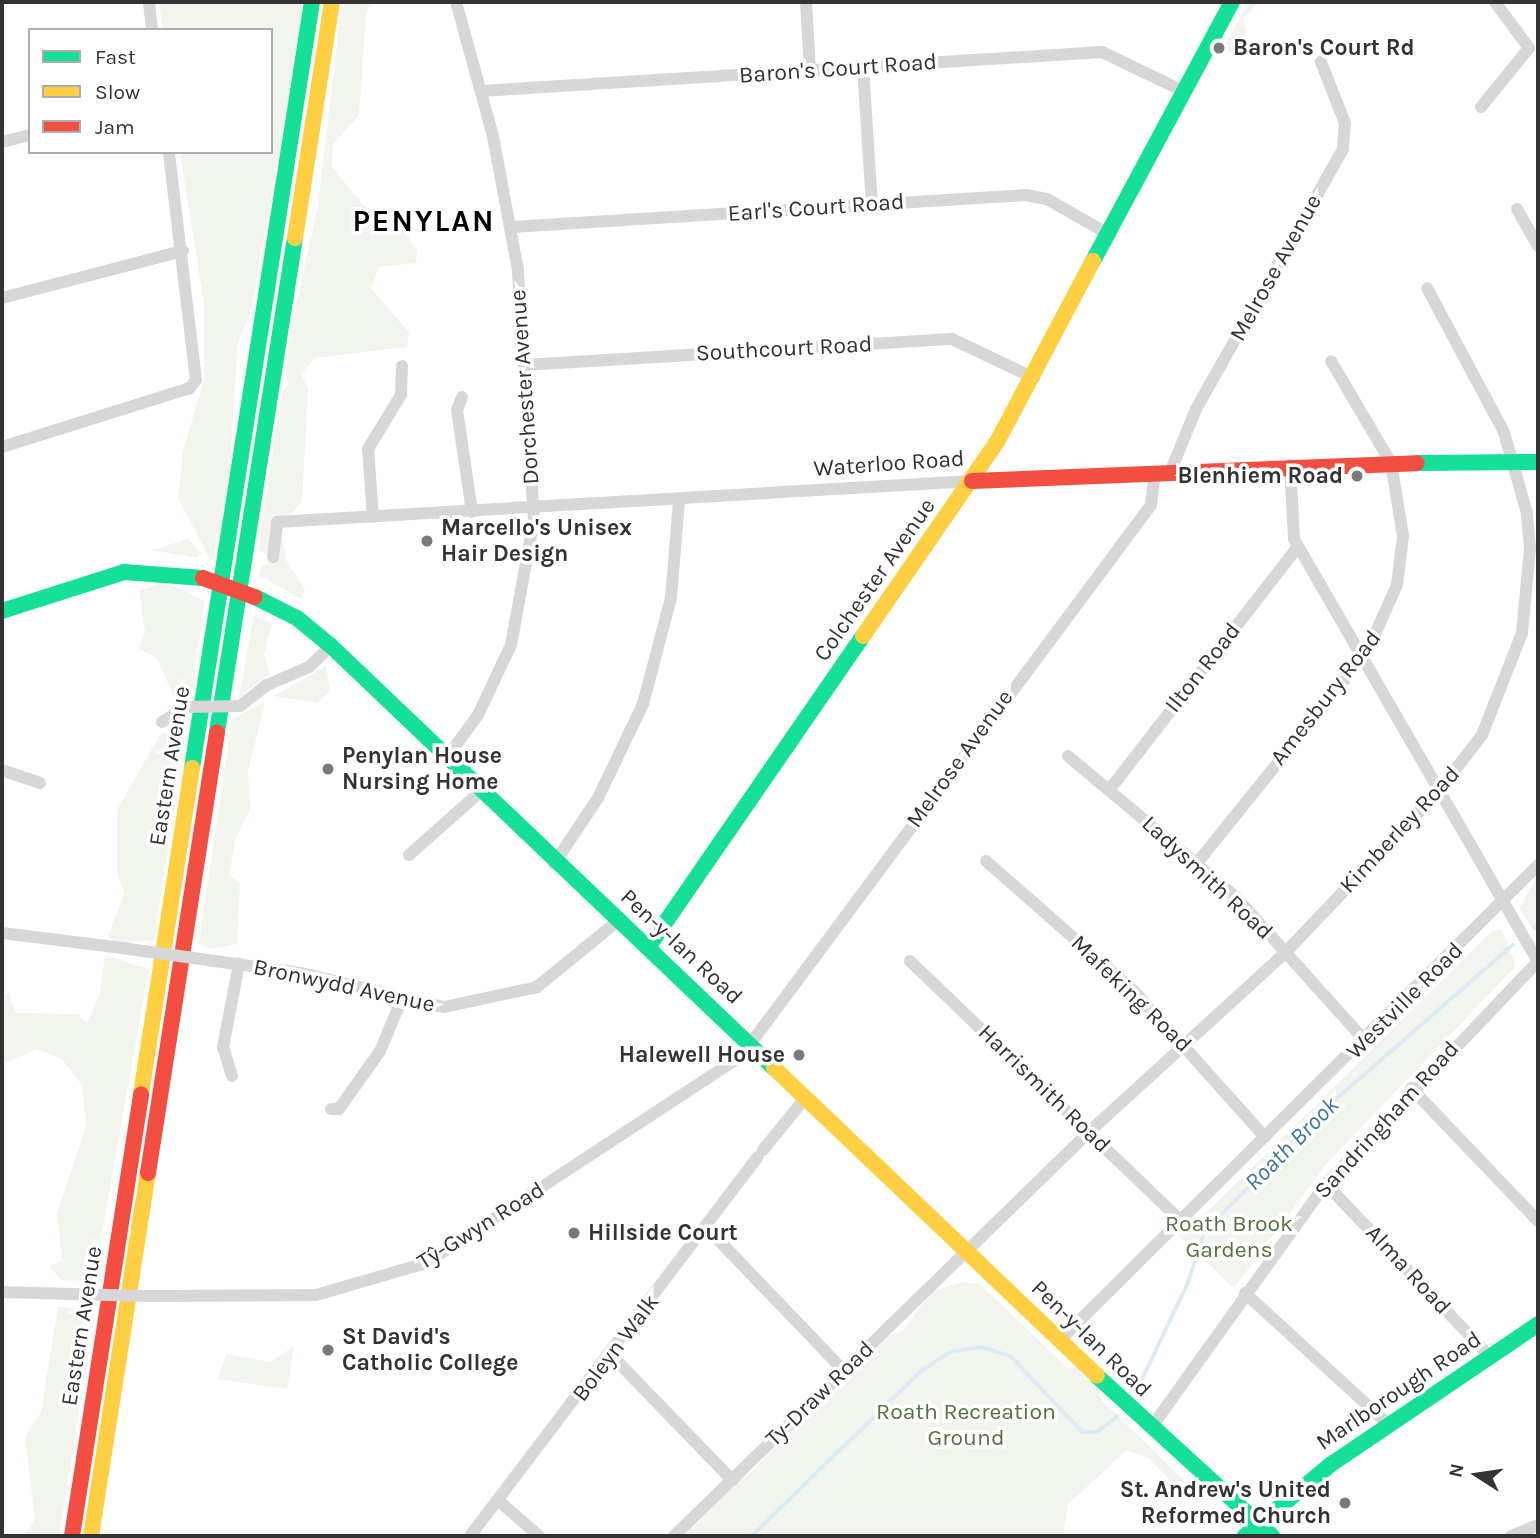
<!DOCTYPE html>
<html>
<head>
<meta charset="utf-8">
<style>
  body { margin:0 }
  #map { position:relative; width:1540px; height:1538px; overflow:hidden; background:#fff; font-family:Karla,sans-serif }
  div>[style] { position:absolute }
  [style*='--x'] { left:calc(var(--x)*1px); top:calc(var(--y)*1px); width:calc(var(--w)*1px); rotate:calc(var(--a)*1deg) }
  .green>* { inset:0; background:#f1f5ed }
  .stream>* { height:3.5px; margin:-1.75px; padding:0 1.75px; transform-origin:1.75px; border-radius:1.75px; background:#ddebf3 }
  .street>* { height:12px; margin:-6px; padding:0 6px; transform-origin:6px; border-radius:6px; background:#d7d7d7 }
  .fast>* { height:16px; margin:-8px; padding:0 8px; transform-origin:8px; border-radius:8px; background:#16e098 }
  .slow>* { height:16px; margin:-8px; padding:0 8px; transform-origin:8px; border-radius:8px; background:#ffcf43 }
  .jam>* { height:16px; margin:-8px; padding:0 8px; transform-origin:8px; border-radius:8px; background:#f24e42 }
  .street-bridge>* { height:12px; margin:-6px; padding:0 6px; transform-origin:6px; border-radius:6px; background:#d7d7d7 }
  .jam-bridge>* { height:16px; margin:-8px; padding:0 8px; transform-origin:8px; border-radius:8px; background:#f24e42 }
  .dots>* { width:19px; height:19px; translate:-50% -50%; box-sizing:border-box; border:4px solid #fff; border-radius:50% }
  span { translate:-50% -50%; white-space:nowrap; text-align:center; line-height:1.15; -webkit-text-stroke:7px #fff; paint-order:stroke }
  .poi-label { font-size:23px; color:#333; font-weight:700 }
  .left { translate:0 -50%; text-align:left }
  .right { translate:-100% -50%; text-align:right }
  .street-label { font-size:23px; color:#333 }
  .park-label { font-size:23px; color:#56703f }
  .water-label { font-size:24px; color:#3f7597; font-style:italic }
  .district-label { font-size:30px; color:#000; font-weight:700; letter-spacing:2px }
  .frame { position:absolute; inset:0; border:4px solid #333; pointer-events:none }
  .legend { position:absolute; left:28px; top:28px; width:245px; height:126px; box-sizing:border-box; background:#fff; border:2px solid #adadad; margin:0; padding:9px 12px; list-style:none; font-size:21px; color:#333 }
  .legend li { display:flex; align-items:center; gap:14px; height:35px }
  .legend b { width:35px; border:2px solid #adadad }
  .north { position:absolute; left:1442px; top:1440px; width:70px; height:70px; -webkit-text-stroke:5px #fff; paint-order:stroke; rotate:282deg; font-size:19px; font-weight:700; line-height:28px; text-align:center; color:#333 }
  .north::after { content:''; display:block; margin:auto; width:24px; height:32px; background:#333; clip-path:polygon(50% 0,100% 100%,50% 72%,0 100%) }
</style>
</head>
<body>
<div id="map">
  <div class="green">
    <div style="clip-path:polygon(159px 2px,304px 2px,252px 309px,238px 341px,229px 477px,212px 563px,178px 498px,183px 451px,204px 380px,204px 304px,180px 152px,271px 152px,271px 30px,163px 30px)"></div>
    <div style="clip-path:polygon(342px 2px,375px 2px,366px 12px,359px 115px,333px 144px,332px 167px,363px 205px,405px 232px,417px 251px,416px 263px,379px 267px,371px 288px,409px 333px,407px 347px,315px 358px,301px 374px,308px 389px,302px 501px,281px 526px,286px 560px,305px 589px,301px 599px,259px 575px,262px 566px,276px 559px,258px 550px,282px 390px,288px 386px,286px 354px,318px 204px)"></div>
    <div style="clip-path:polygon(1248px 2px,1259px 2px,1243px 18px,1248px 42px,1219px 58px)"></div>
    <div style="clip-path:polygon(188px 539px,201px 553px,196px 558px,152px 550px)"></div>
    <div style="clip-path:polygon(166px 582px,205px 601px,191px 696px,177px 704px,157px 658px,139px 649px,145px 632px,139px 590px)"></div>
    <div style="clip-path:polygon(254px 615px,272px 624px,264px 655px,270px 674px,239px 698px)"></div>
    <div style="clip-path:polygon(326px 666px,330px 691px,317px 703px,274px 696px)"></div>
    <div style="clip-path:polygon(265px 702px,248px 771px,250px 810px,236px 837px,229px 875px,240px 883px,237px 944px,210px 949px,199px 943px,232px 719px)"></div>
    <div style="clip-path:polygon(189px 713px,154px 940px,115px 944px,108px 936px,124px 894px,117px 871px,117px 810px,160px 735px,177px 730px)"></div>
    <div style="clip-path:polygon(1538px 875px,1538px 936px,1519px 908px)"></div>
    <div style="clip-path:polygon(1493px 930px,1502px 930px,1516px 966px,1328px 1162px,1234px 1288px,1174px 1231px,1195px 1224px)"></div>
    <div style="clip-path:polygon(105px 955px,149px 969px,96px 1266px,100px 1281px,61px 1280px,49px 1266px,62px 1261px,57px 1213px,86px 1127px,82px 1085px,62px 1059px,36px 1049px,2px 1065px,2px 994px,9px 994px,16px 1013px,78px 1014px,87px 1023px,100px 994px)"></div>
    <div style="clip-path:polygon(961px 1282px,980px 1284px,1069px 1369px,1081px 1365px,1092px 1374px,1102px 1401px,1184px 1480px,1170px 1494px,1175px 1485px,1148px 1457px,1126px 1451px,1068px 1504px,1063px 1536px,682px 1536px,699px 1521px,696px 1514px,753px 1470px,832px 1386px,841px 1389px,848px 1382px,852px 1368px,880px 1339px,902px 1331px,932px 1292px)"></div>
    <div style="clip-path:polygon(58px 1307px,96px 1309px,59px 1536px,24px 1536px,35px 1519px,25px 1437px,41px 1412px)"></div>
    <div style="clip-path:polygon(294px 1346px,287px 1389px,218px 1379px,226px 1354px,271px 1362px)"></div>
  </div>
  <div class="stream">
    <div style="--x:1534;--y:928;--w:5;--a:-37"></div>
    <div style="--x:1136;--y:1392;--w:121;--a:-64.5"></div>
    <div style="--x:1188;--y:1283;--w:53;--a:-72.6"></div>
    <div style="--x:1204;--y:1232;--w:185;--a:-45.2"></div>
    <div style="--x:1334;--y:1101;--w:237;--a:-41.1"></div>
    <div style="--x:752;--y:1536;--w:236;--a:-44.3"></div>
    <div style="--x:921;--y:1371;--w:35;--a:-33"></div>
    <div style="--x:950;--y:1352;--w:31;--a:-9"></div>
    <div style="--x:981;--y:1347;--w:31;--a:17"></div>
    <div style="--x:1011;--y:1356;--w:104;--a:46.9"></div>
    <div style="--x:1082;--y:1432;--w:15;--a:0"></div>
    <div style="--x:1097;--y:1432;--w:25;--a:-37"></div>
  </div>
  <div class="street">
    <div style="--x:149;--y:2;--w:28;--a:84"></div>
    <div style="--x:806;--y:2;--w:68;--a:86.6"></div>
    <div style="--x:863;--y:67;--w:138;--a:86.3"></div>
    <div style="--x:481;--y:91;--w:622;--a:-3.59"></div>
    <div style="--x:1102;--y:52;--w:92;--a:25.7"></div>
    <div style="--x:1481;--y:107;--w:76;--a:-50.9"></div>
    <div style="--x:1529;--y:48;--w:57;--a:-126.5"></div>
    <div style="--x:2;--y:142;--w:29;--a:-14"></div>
    <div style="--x:1517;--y:209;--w:43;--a:60.4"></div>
    <div style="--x:512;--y:227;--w:515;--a:-3.56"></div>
    <div style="--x:1026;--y:195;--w:21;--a:11"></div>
    <div style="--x:1047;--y:199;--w:73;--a:29.7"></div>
    <div style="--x:2;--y:298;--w:187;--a:-14.6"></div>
    <div style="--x:525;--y:365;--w:428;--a:-3.5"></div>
    <div style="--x:952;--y:339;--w:91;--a:25.4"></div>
    <div style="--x:462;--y:397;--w:14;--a:111"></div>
    <div style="--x:457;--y:410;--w:103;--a:81.6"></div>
    <div style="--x:2;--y:447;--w:197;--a:-17.4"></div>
    <div style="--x:190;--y:388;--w:10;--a:-53"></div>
    <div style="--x:196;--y:380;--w:230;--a:-96.8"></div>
    <div style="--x:1290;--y:465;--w:74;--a:86.9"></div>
    <div style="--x:1294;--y:539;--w:487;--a:60"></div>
    <div style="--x:1171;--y:470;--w:66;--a:-67.7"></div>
    <div style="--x:1196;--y:409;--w:299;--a:-60.5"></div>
    <div style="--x:1343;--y:149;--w:26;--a:-86"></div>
    <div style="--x:1345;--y:123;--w:66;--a:-111.5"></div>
    <div style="--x:373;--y:517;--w:68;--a:-94.2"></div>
    <div style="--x:368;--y:449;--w:63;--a:-58.6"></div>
    <div style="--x:401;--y:395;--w:29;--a:-88"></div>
    <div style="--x:273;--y:557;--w:35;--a:-83"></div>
    <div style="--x:277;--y:522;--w:696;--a:-3.38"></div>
    <div style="--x:240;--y:706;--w:34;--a:-38"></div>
    <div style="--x:267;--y:685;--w:46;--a:-23.2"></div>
    <div style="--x:309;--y:667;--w:30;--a:-44"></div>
    <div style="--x:162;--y:722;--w:28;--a:-32"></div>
    <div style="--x:1068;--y:756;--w:219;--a:40"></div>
    <div style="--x:1236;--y:897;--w:193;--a:48.1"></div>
    <div style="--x:446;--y:759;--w:54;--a:-54"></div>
    <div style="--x:478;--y:715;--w:77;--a:-64.8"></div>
    <div style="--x:511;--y:645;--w:127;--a:-79.6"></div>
    <div style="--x:534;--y:520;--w:251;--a:-93.7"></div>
    <div style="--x:518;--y:270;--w:136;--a:-100.6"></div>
    <div style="--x:493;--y:136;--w:139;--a:-105.4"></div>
    <div style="--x:2;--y:770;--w:40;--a:18.9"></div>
    <div style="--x:1110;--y:789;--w:306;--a:-52.2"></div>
    <div style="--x:409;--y:855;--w:95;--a:-41.6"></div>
    <div style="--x:986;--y:861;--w:197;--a:41.3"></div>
    <div style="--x:1134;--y:991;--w:196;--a:48.1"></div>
    <div style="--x:1197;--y:863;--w:271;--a:-51.1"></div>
    <div style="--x:1367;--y:652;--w:73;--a:-65.9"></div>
    <div style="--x:1397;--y:585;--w:49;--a:-83"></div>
    <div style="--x:1403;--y:536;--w:74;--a:-99.3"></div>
    <div style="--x:1391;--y:463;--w:118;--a:-120.5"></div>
    <div style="--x:554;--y:864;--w:79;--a:-56.3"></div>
    <div style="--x:598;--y:798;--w:104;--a:-64.4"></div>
    <div style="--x:643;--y:704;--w:110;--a:-75.2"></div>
    <div style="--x:671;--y:598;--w:98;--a:-85.3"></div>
    <div style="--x:2;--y:933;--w:121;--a:7.1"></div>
    <div style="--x:910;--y:961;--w:370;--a:43.8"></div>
    <div style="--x:222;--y:962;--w:80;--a:7.9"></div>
    <div style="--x:301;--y:973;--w:147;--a:13.4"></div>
    <div style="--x:444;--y:1007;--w:95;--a:-12.1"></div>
    <div style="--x:537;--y:987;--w:106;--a:-39.3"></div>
    <div style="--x:751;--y:1043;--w:670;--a:-53.37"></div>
    <div style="--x:1151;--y:505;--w:34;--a:-83"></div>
    <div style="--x:232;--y:1076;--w:30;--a:-107"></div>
    <div style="--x:223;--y:1047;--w:85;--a:-79.1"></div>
    <div style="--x:1411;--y:1088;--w:184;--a:46.3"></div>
    <div style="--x:331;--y:1109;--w:8;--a:0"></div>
    <div style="--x:339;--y:1109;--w:71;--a:-54.7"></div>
    <div style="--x:380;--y:1051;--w:54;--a:-67.2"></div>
    <div style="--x:763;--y:1150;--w:68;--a:-50.9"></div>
    <div style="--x:1326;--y:1184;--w:238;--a:46.5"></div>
    <div style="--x:706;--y:1227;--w:199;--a:46.2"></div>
    <div style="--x:2;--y:1292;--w:70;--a:1.6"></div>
    <div style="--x:1245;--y:1293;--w:197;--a:42.5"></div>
    <div style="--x:147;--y:1296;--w:169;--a:-0.3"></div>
    <div style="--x:316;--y:1295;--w:115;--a:-16.2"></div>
    <div style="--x:426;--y:1263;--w:394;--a:-33.3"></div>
    <div style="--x:1060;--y:1340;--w:674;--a:-44.82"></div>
    <div style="--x:612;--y:1356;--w:173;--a:45.9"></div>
    <div style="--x:1151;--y:1428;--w:300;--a:-54.4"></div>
    <div style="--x:1326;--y:1184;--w:308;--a:-46.4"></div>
    <div style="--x:499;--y:1501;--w:53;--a:41.2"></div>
    <div style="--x:470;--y:1536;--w:476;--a:-52.8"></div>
    <div style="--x:674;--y:1536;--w:579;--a:-44.23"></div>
    <div style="--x:1089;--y:1132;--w:267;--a:-42.4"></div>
    <div style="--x:1286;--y:952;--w:222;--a:-46.5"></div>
    <div style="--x:1439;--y:791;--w:71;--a:-52.5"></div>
    <div style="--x:1482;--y:735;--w:110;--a:-68.6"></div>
    <div style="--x:1522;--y:633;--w:84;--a:-84.6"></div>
    <div style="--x:1530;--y:549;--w:36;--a:-95"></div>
    <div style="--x:1527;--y:513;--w:84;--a:-105.9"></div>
    <div style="--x:1504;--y:432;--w:163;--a:-118.1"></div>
    <div style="--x:1511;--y:1536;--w:29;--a:-22"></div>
  </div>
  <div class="fast">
    <div style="--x:1093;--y:261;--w:294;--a:-61.8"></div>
    <div style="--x:1417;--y:463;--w:121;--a:-0.5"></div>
    <div style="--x:255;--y:597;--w:47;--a:26.6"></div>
    <div style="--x:297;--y:618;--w:44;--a:39.5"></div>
    <div style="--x:331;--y:646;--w:612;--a:43.61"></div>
    <div style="--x:2;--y:611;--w:128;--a:-17.7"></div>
    <div style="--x:124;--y:572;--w:79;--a:4.3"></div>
    <div style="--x:217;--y:732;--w:500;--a:-81.03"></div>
    <div style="--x:192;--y:768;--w:775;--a:-81.1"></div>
    <div style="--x:649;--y:946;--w:377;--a:-55.4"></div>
    <div style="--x:1097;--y:1376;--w:237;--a:42.4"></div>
    <div style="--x:1245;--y:1536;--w:111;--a:-39.9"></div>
    <div style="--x:1330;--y:1465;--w:251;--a:-34.1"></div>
  </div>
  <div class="slow">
    <div style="--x:295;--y:238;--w:239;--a:-81.1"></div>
    <div style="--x:863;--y:636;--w:236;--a:-55.4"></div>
    <div style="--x:997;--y:442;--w:205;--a:-62.1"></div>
    <div style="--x:774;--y:1068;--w:446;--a:43.6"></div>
    <div style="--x:141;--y:1094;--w:330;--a:-81.1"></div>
    <div style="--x:91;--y:1536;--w:367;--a:-81.1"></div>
  </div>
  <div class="jam">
    <div style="--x:972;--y:481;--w:445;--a:-2.3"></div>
    <div style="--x:148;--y:1173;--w:446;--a:-81.1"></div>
    <div style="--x:72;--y:1536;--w:447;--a:-81.1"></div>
  </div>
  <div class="street-bridge">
    <div style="--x:186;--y:707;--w:54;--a:-1.1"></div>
    <div style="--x:122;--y:948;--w:101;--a:8"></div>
    <div style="--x:72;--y:1294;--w:75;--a:1.5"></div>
  </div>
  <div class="jam-bridge">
    <div style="--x:203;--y:578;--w:55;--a:20.1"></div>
  </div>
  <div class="dots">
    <div style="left:1219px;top:48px;background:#7a7a7a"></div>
    <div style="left:1357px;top:476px;background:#7a7a7a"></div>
    <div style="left:427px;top:541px;background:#7a7a7a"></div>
    <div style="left:328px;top:769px;background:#7a7a7a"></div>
    <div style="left:799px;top:1055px;background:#7a7a7a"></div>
    <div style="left:574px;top:1233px;background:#7a7a7a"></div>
    <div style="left:328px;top:1350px;background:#7a7a7a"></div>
    <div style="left:1345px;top:1503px;background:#7a7a7a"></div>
  </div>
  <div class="poi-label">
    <span class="left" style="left:1233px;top:48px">Baron's Court Rd</span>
    <span class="right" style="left:1343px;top:476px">Blenhiem Road</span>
    <span class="left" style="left:441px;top:541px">Marcello's Unisex<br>Hair Design</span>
    <span class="left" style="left:342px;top:769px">Penylan House<br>Nursing Home</span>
    <span class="right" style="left:785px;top:1055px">Halewell House</span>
    <span class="left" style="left:588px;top:1233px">Hillside Court</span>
    <span class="left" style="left:342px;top:1350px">St David's<br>Catholic College</span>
    <span class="right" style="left:1331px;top:1503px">St. Andrew's United<br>Reformed Church</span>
  </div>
  <div class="street-label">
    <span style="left:838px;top:69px;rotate:-4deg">Baron's Court Road</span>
    <span style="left:816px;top:208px;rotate:-4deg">Earl's Court Road</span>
    <span style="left:1276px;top:268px;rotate:-61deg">Melrose Avenue</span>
    <span style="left:784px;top:349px;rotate:-3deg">Southcourt Road</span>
    <span style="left:525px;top:387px;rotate:-94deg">Dorchester Avenue</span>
    <span style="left:889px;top:464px;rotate:-4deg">Waterloo Road</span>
    <span style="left:875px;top:580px;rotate:-55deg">Colchester Avenue</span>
    <span style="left:1203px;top:668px;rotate:-52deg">Ilton Road</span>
    <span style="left:1326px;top:698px;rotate:-52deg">Amesbury Road</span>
    <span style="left:960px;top:759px;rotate:-54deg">Melrose Avenue</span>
    <span style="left:170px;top:766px;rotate:-81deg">Eastern Avenue</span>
    <span style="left:1400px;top:830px;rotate:-47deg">Kimberley Road</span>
    <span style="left:1207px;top:878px;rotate:43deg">Ladysmith Road</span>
    <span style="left:681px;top:947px;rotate:43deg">Pen-y-lan Road</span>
    <span style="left:344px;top:986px;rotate:12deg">Bronwydd Avenue</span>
    <span style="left:1131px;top:994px;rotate:44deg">Mafeking Road</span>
    <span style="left:1405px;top:1001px;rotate:-45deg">Westville Road</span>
    <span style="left:1044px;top:1089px;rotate:44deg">Harrismith Road</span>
    <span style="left:1387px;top:1120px;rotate:-48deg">Sandringham Road</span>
    <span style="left:481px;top:1226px;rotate:-32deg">Tŷ-Gwyn Road</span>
    <span style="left:1408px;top:1270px;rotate:47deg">Alma Road</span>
    <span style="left:82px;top:1326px;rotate:-81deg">Eastern Avenue</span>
    <span style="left:1091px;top:1339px;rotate:44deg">Pen-y-lan Road</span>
    <span style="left:616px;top:1348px;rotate:-53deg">Boleyn Walk</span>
    <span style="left:1399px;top:1391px;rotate:-34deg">Marlborough Road</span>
    <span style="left:820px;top:1394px;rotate:-44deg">Ty-Draw Road</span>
  </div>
  <div class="park-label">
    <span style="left:1229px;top:1237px">Roath Brook<br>Gardens</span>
    <span style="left:966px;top:1425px">Roath Recreation<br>Ground</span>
  </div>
  <div class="water-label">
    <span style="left:1292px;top:1144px;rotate:-45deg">Roath Brook</span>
  </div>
  <div class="district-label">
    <span style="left:424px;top:221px">PENYLAN</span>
  </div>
  <div class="frame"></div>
  <ul class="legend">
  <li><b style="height:9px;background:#16e098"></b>Fast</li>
  <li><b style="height:9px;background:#ffcf43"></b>Slow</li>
  <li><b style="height:9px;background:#f24e42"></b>Jam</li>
  </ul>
  <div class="north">N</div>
</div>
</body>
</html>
